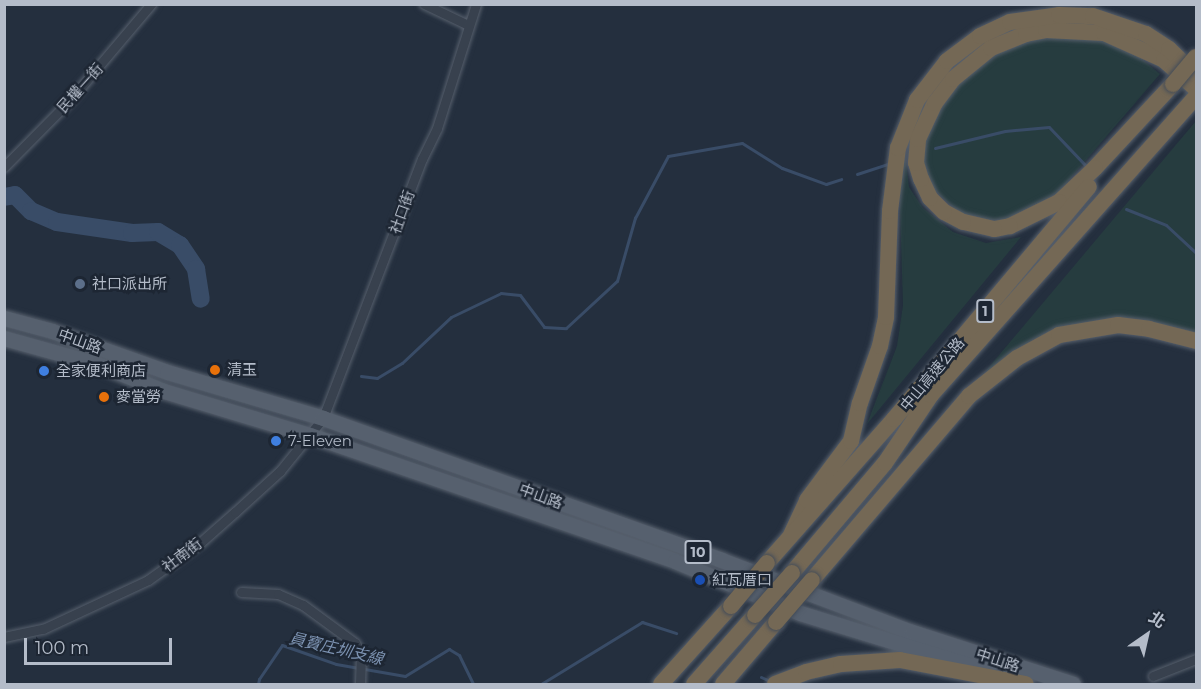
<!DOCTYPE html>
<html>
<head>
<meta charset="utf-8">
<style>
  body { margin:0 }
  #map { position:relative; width:1201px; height:689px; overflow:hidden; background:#242f3e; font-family:Montserrat,"Noto Sans TC",sans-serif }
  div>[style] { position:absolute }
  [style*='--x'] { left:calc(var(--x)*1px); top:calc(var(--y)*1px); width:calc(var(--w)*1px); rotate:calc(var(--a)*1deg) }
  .green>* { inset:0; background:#263c3f }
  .stream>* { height:3px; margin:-1.5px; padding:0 1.5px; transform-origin:1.5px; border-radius:1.5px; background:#394c67 }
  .river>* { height:18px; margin:-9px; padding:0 9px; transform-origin:9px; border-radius:9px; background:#394c67 }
  .roads { filter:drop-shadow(0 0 2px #565f6c) drop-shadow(0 0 2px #565f6c) }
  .minor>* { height:9px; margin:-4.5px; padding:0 4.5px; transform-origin:4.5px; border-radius:4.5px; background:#38414e }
  .primary>* { height:15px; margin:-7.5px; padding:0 7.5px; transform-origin:7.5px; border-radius:7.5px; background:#56606e }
  .motorway>* { height:16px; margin:-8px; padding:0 8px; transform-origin:8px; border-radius:8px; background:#746855 }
  .bridges { filter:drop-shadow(0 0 2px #434c59) drop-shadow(0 0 2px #434c59) }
  .motorway-bridge>* { height:16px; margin:-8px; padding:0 8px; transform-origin:8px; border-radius:8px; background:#746855 }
  .dots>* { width:16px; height:16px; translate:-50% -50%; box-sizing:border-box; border:3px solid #1d2633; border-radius:50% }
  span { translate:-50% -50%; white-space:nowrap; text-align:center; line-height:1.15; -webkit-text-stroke:5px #1d2633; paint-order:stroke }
  .shield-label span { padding:2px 4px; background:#1d2633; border:2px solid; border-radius:4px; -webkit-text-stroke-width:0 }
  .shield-label { font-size:14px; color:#b4bcc9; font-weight:700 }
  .street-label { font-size:15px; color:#b4bcc9 }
  .poi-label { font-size:15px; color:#b4bcc9 }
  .left { translate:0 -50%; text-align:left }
  .water-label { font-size:16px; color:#7c92b1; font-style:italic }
  .frame { position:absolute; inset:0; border:6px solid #b4bcc9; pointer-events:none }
  .north { position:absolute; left:1117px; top:605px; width:60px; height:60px; -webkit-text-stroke:4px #1d2633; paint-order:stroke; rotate:34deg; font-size:16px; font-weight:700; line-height:24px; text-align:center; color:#b4bcc9 }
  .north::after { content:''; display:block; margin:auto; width:21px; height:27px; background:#b4bcc9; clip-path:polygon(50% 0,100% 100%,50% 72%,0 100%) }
  .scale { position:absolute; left:24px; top:638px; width:148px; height:27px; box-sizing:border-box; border:3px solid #b4bcc9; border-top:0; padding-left:8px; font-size:18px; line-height:21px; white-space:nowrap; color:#b4bcc9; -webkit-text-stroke:4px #1d2633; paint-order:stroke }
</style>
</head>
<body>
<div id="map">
  <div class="green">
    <div style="clip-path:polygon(1056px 37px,1086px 37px,1111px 43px,1138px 56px,1160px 74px,1057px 194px,1026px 216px,1005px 221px,985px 220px,958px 212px,935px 191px,924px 165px,923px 138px,954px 87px,998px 51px,1027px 41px)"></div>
    <div style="clip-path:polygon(1196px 121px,1196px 334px,1167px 325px,1034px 339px,984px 373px)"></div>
    <div style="clip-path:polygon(904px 145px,909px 187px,923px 208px,953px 232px,986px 243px,1021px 237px,867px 424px,897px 346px,903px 305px,899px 176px)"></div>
  </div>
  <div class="stream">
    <div style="--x:935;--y:148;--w:72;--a:-13.7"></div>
    <div style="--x:1005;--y:131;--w:44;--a:-5.2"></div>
    <div style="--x:1049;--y:127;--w:55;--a:46.5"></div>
    <div style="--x:857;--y:174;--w:35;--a:-18"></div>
    <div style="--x:1126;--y:209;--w:43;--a:21.8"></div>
    <div style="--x:1166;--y:225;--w:41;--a:43"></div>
    <div style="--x:361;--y:376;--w:16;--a:7"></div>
    <div style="--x:377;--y:378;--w:29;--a:-31"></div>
    <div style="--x:402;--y:363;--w:67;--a:-43.2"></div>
    <div style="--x:451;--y:317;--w:55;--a:-25.6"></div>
    <div style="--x:501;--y:293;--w:19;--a:6"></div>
    <div style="--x:520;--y:295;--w:40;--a:53"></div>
    <div style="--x:544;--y:327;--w:22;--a:3"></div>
    <div style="--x:566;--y:328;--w:69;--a:-42.7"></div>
    <div style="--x:617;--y:281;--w:66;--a:-74.1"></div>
    <div style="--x:635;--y:218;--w:70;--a:-62"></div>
    <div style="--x:668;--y:156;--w:75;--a:-10"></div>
    <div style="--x:742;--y:143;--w:47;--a:32"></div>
    <div style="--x:782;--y:168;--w:47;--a:20"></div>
    <div style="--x:826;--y:184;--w:16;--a:-18"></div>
    <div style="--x:761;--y:677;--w:12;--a:24"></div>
    <div style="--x:258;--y:684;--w:5;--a:-79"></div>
    <div style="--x:259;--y:679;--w:41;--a:-55.9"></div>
    <div style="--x:282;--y:645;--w:57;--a:19.4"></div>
    <div style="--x:336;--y:664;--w:70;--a:9.9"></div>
    <div style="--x:405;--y:676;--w:52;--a:-31.5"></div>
    <div style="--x:449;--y:649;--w:12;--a:31"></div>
    <div style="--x:459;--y:655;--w:32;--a:64"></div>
    <div style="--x:541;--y:684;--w:119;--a:-31.5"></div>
    <div style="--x:642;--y:622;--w:36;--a:18"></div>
  </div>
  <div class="river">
    <div style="--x:4;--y:197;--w:11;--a:-10"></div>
    <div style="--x:15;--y:195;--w:23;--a:45"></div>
    <div style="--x:31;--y:211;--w:28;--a:23"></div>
    <div style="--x:57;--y:222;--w:76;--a:8.3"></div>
    <div style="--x:132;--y:233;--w:26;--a:-2"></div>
    <div style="--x:158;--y:232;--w:26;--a:31"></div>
    <div style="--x:180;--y:245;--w:29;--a:56"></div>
    <div style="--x:196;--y:269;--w:30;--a:81"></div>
  </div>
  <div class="roads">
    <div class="minor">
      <div style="--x:424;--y:4;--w:49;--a:25.5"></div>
      <div style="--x:4;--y:167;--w:94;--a:-45.4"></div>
      <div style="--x:70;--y:100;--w:126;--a:-49.8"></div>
      <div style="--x:241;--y:592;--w:37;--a:3"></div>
      <div style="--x:278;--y:594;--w:27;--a:24"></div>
      <div style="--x:303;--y:605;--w:64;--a:36.2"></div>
      <div style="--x:355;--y:643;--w:13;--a:63"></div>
      <div style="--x:361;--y:655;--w:29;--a:92"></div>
      <div style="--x:4;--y:637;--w:40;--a:-12"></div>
      <div style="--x:43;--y:629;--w:116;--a:-25"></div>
      <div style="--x:148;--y:580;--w:65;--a:-35.6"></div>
      <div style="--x:201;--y:542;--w:45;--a:-41.4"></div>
      <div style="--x:235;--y:512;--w:61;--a:-42.3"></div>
      <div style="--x:280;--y:471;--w:68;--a:-50.9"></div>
      <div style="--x:323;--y:418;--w:277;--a:-69.1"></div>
      <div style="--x:422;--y:159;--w:34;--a:-64"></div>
      <div style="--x:437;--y:128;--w:130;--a:-72.5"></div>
      <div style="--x:1153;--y:676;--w:46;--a:-21.6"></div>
    </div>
    <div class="primary">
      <div style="--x:4;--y:318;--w:50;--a:15.2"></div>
      <div style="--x:52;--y:331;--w:122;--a:19.6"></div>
      <div style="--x:167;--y:372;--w:163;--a:16.4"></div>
      <div style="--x:323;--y:418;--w:423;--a:19.6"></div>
      <div style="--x:721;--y:560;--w:204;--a:20.7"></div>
      <div style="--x:912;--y:632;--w:169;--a:17.9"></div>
      <div style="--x:4;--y:338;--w:98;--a:15.5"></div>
      <div style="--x:98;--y:364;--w:71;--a:22.2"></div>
      <div style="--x:164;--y:391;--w:152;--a:16.8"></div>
      <div style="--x:310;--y:435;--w:386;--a:19"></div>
      <div style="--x:675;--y:561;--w:135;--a:22.6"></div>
      <div style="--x:800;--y:613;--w:197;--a:17.1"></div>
    </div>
    <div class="motorway">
      <div style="--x:1173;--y:84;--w:115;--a:132.9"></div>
      <div style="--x:1095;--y:168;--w:50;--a:136.6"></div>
      <div style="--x:1059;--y:202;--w:55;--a:153.9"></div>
      <div style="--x:1010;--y:226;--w:16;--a:169"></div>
      <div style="--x:994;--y:229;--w:32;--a:-167"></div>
      <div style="--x:963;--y:222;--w:21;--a:-152"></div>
      <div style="--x:944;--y:212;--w:20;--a:-135"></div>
      <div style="--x:930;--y:198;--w:21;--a:-115"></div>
      <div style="--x:921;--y:179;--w:17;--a:-107"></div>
      <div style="--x:916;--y:163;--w:24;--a:-85"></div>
      <div style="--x:918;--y:139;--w:40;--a:-65"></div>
      <div style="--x:935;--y:103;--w:30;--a:-53"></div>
      <div style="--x:953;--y:79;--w:49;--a:-39.2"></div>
      <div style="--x:991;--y:48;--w:38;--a:-22"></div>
      <div style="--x:1026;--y:34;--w:20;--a:-11"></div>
      <div style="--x:1046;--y:30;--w:58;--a:3"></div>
      <div style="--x:1104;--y:33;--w:66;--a:24.2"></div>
      <div style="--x:1164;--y:60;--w:43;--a:42.2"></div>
      <div style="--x:791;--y:535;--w:38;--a:-65"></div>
      <div style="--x:807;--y:500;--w:74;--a:-53.3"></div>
      <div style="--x:851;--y:441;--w:39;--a:-77"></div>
      <div style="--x:860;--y:403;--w:60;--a:-70.7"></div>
      <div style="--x:880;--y:346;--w:30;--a:-78"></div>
      <div style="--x:886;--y:317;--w:106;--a:-87.8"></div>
      <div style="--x:890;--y:211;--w:64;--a:-82.8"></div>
      <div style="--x:898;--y:148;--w:52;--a:-68.4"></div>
      <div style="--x:917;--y:100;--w:49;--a:-52.4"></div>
      <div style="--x:947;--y:61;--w:41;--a:-37.1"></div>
      <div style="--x:980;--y:36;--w:33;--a:-25"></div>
      <div style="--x:1010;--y:22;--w:49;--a:-8.1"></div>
      <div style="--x:1059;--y:15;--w:34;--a:2"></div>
      <div style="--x:1093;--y:16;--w:56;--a:18.8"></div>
      <div style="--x:1146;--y:34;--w:27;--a:33"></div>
      <div style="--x:1169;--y:49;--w:37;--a:44"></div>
      <div style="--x:767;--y:563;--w:192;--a:-48.6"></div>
      <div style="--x:894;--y:419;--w:303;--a:-50"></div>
      <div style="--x:792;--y:573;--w:144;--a:-49.8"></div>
      <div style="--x:885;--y:463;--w:82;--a:-55.9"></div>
      <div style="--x:931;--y:395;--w:400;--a:-48.4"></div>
      <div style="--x:812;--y:580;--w:242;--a:-49.5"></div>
      <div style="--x:969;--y:396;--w:61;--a:-38.4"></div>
      <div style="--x:1017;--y:358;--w:48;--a:-28.7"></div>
      <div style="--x:1059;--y:335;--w:60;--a:-9.6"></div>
      <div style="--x:1118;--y:325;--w:31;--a:7"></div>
      <div style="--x:1149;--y:329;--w:49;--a:14.3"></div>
      <div style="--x:661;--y:684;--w:105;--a:-48.1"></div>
      <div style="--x:694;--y:684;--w:92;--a:-48.5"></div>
      <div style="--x:723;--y:684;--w:82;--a:-49.5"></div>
      <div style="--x:775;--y:684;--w:33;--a:-21"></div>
      <div style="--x:806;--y:672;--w:36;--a:-13"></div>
      <div style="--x:841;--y:664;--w:59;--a:-3.9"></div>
      <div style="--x:900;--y:660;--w:128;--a:10.8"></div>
    </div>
  </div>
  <div class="bridges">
    <div class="motorway-bridge">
      <div style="--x:1173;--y:84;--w:35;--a:-50"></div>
      <div style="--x:731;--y:606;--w:56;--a:-50.1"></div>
      <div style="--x:755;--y:615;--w:56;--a:-48.6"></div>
      <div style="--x:776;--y:622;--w:55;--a:-49.4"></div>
    </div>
  </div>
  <div class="dots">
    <div style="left:80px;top:284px;background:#5c6f8a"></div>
    <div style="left:215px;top:370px;background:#e8710a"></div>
    <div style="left:44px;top:371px;background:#3f7fe0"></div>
    <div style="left:104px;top:397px;background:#e8710a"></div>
    <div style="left:276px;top:441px;background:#3f7fe0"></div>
    <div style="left:700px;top:580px;background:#1a4fb4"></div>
  </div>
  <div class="shield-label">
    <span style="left:985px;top:311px">1</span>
    <span style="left:698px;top:552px">10</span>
  </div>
  <div class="street-label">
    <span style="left:80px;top:88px;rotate:-48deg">民權一街</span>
    <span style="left:402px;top:212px;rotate:-70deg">社口街</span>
    <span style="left:80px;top:341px;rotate:20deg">中山路</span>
    <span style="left:932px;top:374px;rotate:-50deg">中山高速公路</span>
    <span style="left:541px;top:496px;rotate:20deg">中山路</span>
    <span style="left:182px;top:555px;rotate:-37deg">社南街</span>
    <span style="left:998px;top:660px;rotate:18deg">中山路</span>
  </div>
  <div class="poi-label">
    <span class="left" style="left:92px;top:284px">社口派出所</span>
    <span class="left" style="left:227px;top:370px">清玉</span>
    <span class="left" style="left:56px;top:371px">全家便利商店</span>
    <span class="left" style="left:116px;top:397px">麥當勞</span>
    <span class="left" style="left:288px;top:441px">7-Eleven</span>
    <span class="left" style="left:712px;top:580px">紅瓦厝口</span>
  </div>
  <div class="water-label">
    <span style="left:336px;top:649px;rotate:13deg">員寶庄圳支線</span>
  </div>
  <div class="frame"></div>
  <div class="north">北</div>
  <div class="scale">100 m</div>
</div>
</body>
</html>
